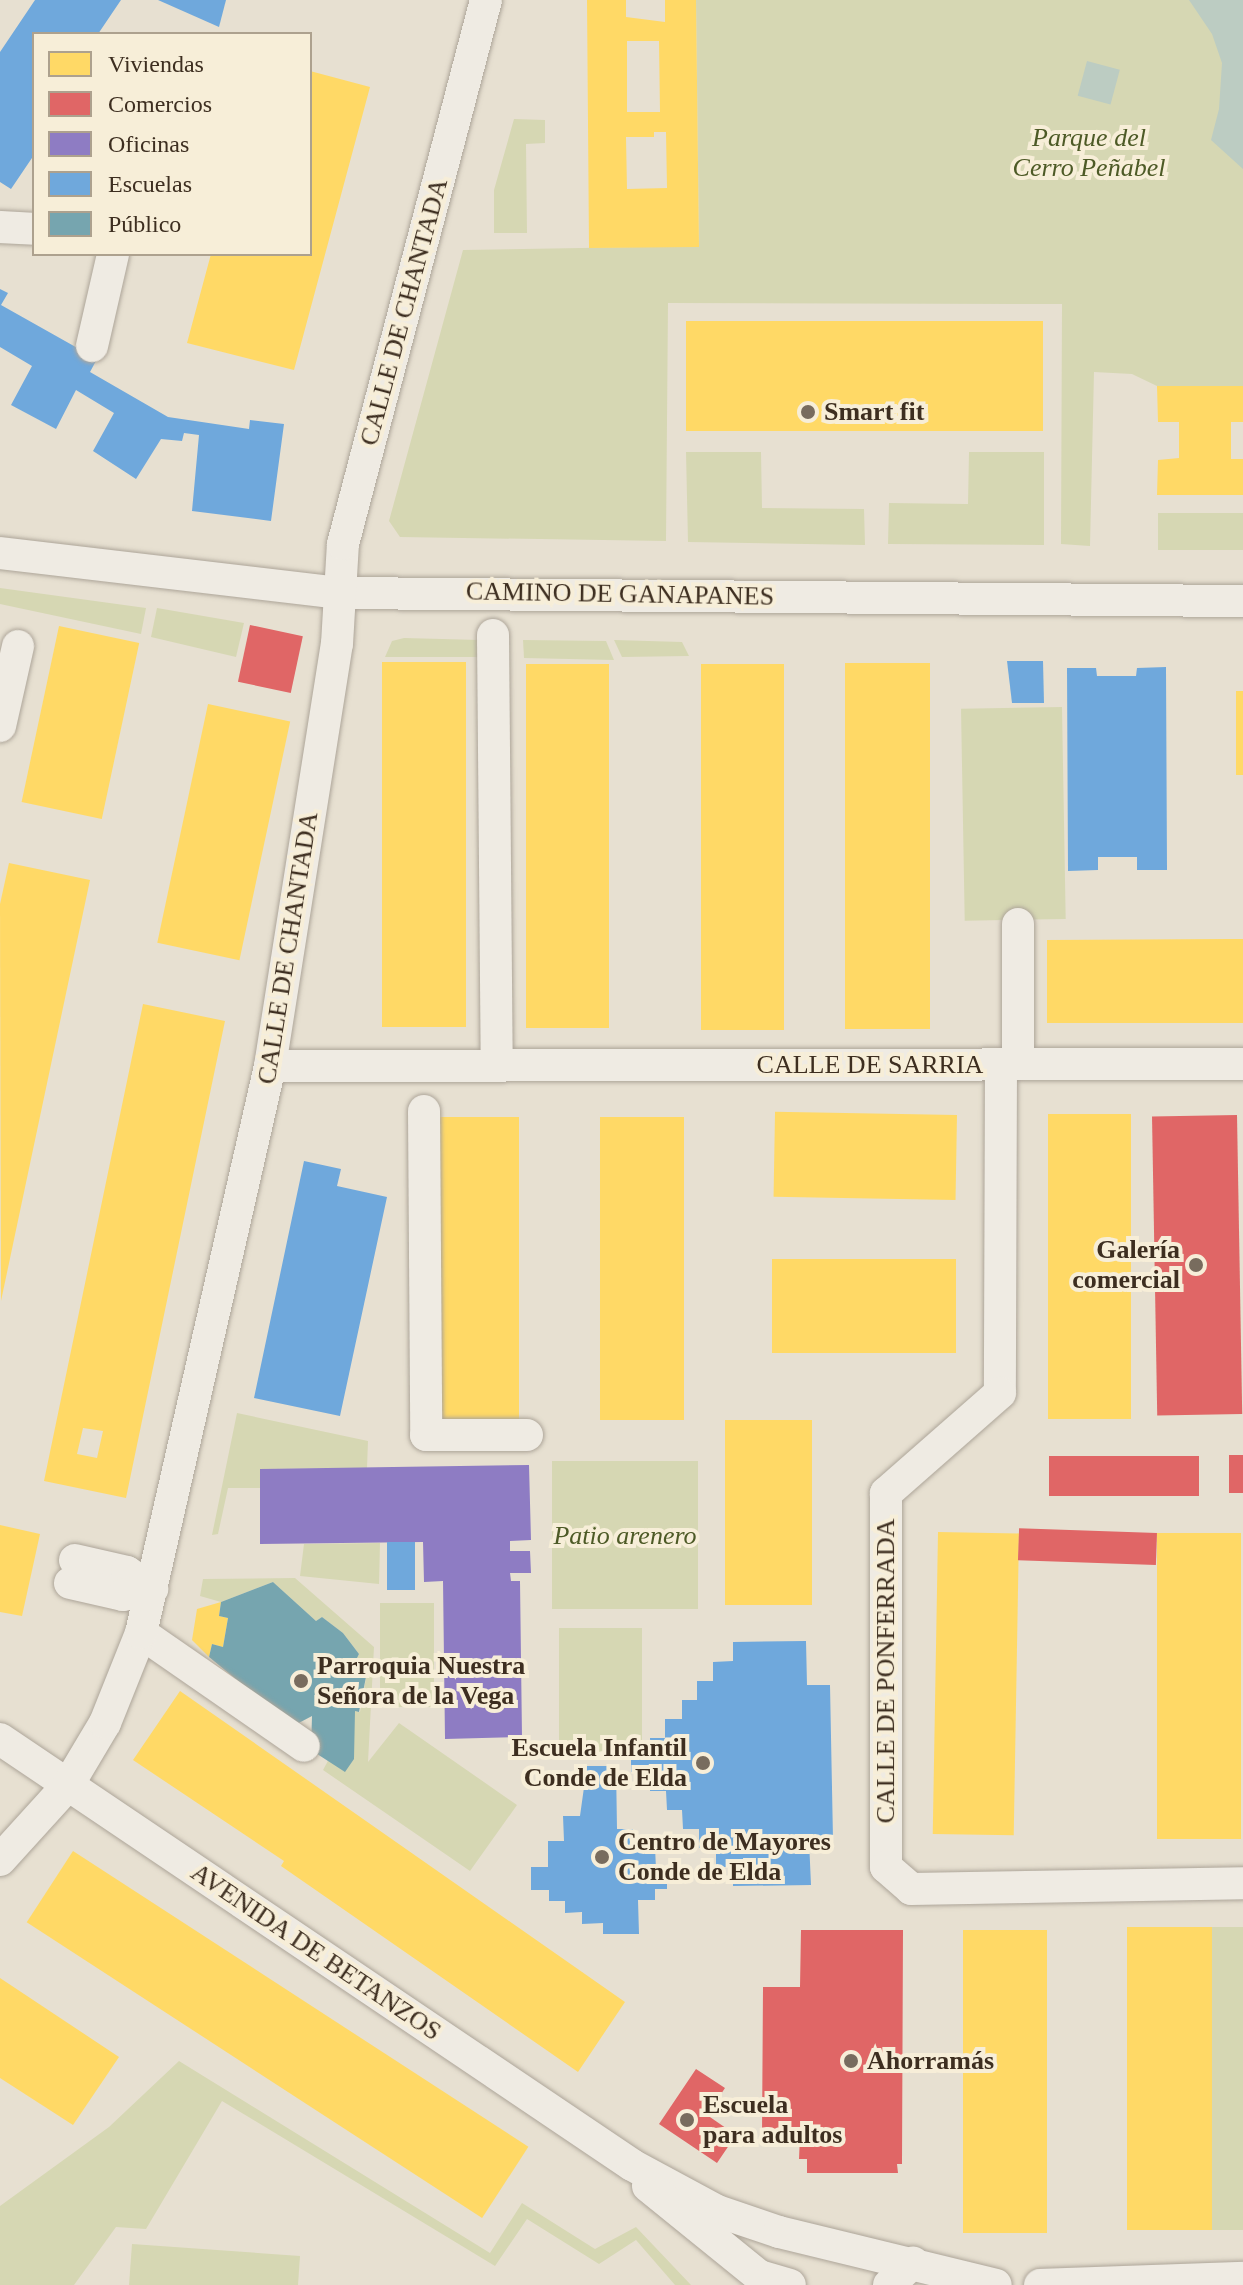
<!DOCTYPE html>
<html>
<head>
<meta charset="utf-8">
<style>
  body { margin:0 }
  #map { position:relative; width:1243px; height:2285px; overflow:hidden; background:#e7e0d1; font-family:Georgia,serif }
  div>[style] { position:absolute }
  [style*='--x'] { left:calc(var(--x)*1px); top:calc(var(--y)*1px); width:calc(var(--w)*1px); rotate:calc(var(--a)*1deg) }
  .green>* { inset:0; background:#d6d7b3; transform-origin:0 0 }
  .water>* { inset:0; background:#bcccc2; transform-origin:0 0 }
  .homes>* { inset:0; background:#ffd966; transform-origin:0 0 }
  .shops>* { inset:0; background:#e06666; transform-origin:0 0 }
  .offices>* { inset:0; background:#8e7cc3 }
  .schools>* { inset:0; background:#6fa8dc; transform-origin:0 0 }
  .public>* { inset:0; background:#76a5af }
  .roads { filter:drop-shadow(0 0 2px #ada599) drop-shadow(0 0 2px #ada599) }
  .minor>* { height:32px; margin:-16px; padding:0 16px; transform-origin:16px; border-radius:16px; background:#efebe3 }
  .dots>* { width:22px; height:22px; translate:-50% -50%; box-sizing:border-box; border:4px solid #f7eed8; border-radius:50% }
  span { translate:-50% -50%; white-space:nowrap; text-align:center; line-height:1.15; -webkit-text-stroke:8px #f7eed8; paint-order:stroke }
  .park-label { font-size:26px; color:#4d5a26; font-style:italic }
  .street-label { font-size:26px; color:#3d2e20 }
  .poi-label { font-size:26px; color:#3d2e20; font-weight:700 }
  .left { translate:0 -50%; text-align:left }
  .right { translate:-100% -50%; text-align:right }
  .legend { position:absolute; left:32px; top:32px; width:280px; height:224px; box-sizing:border-box; background:#f7eed8; border:2px solid #ada18e; margin:0; padding:10px 14px; list-style:none; font-size:24px; color:#3d2e20 }
  .legend li { display:flex; align-items:center; gap:16px; height:40px }
  .legend b { width:40px; border:2px solid #ada18e }
</style>
</head>
<body>
<div id="map">
  <div class="green">
    <div style="clip-path:polygon(696px 0,1243px 0,1243px 386px,1157px 386px,1132px 374px,1094px 372px,1090px 546px,1061px 544px,1062px 304px,668px 303px,666px 541px,400px 537px,389px 521px,463px 250px,699px 246px)"></div>
    <div style="clip-path:polygon(514px 119px,545px 120px,545px 143px,526px 144px,527px 233px,494px 233px,494px 190px)"></div>
    <div style="clip-path:polygon(686px 452px,761px 452px,762px 508px,864px 509px,865px 545px,688px 542px)"></div>
    <div style="clip-path:polygon(969px 452px,1044px 452px,1044px 545px,888px 544px,889px 503px,968px 504px)"></div>
    <div style="left:1158px;top:513px;width:85px;height:37px"></div>
    <div style="clip-path:polygon(0 588px,146px 608px,141px 634px,0 604px)"></div>
    <div style="clip-path:polygon(157px 608px,244px 623px,236px 657px,151px 637px)"></div>
    <div style="clip-path:polygon(404px 638px,480px 640px,480px 657px,385px 657px,392px 641px)"></div>
    <div style="clip-path:polygon(523px 640px,606px 641px,614px 660px,524px 658px)"></div>
    <div style="clip-path:polygon(614px 640px,682px 642px,689px 656px,622px 657px)"></div>
    <div style="left:1062px;top:707px;width:212px;height:101px;rotate:89deg"></div>
    <div style="clip-path:polygon(237px 1413px,368px 1441px,367px 1468px,260px 1469px,260px 1488px,228px 1488px,218px 1534px,212px 1535px)"></div>
    <div style="left:698px;top:1461px;width:148px;height:146px;rotate:90deg"></div>
    <div style="clip-path:polygon(380px 1543px,379px 1584px,300px 1576px,304px 1544px)"></div>
    <div style="clip-path:polygon(295px 1578px,374px 1647px,368px 1762px,399px 1723px,517px 1805px,470px 1871px,323px 1770px,355px 1711px,360px 1712px,368px 1667px,354px 1664px,359px 1654px,343px 1633px,322px 1617px,316px 1621px,273px 1582px,221px 1602px,200px 1596px,203px 1579px)"></div>
    <div style="left:380px;top:1603px;width:54px;height:104px"></div>
    <div style="left:559px;top:1628px;width:83px;height:125px"></div>
    <div style="left:1212px;top:1927px;width:31px;height:303px"></div>
    <div style="clip-path:polygon(179px 2061px,490px 2253px,522px 2203px,595px 2249px,636px 2227px,691px 2285px,675px 2285px,636px 2240px,599px 2264px,527px 2219px,495px 2266px,222px 2101px,146px 2229px,116px 2227px,74px 2285px,0 2285px,0 2206px,109px 2127px)"></div>
    <div style="clip-path:polygon(132px 2244px,300px 2256px,298px 2285px,129px 2285px)"></div>
  </div>
  <div class="water">
    <div style="clip-path:polygon(1189px 0,1243px 0,1243px 169px,1211px 140px,1219px 109px,1222px 63px,1212px 34px)"></div>
    <div style="left:1087px;top:61px;width:34px;height:36px;rotate:15deg"></div>
  </div>
  <div class="homes">
    <div style="clip-path:polygon(evenodd,587px 0,626px 0,626px 17px,665px 22px,665px 0,696px 0,699px 247px,589px 248px,587px 0,627px 41px,659px 41px,660px 112px,627px 112px,627px 41px,587px 0,654px 132px,666px 132px,667px 188px,627px 189px,626px 137px,654px 137px,654px 132px)"></div>
    <div style="clip-path:polygon(310px 71px,370px 87px,294px 370px,187px 343px,211px 254px,310px 254px)"></div>
    <div style="left:686px;top:321px;width:357px;height:110px"></div>
    <div style="clip-path:polygon(1157px 386px,1243px 386px,1243px 422px,1231px 422px,1231px 459px,1243px 459px,1243px 495px,1157px 495px,1158px 460px,1179px 458px,1179px 422px,1158px 422px)"></div>
    <div style="left:59px;top:626px;width:82px;height:180px;rotate:12deg"></div>
    <div style="left:382px;top:662px;width:84px;height:365px"></div>
    <div style="left:845px;top:663px;width:85px;height:366px"></div>
    <div style="left:609px;top:664px;width:364px;height:83px;rotate:90deg"></div>
    <div style="left:701px;top:664px;width:83px;height:366px"></div>
    <div style="left:1236px;top:691px;width:7px;height:84px"></div>
    <div style="left:208px;top:704px;width:84px;height:244px;rotate:12deg"></div>
    <div style="clip-path:polygon(9px 863px,90px 880px,1px 1301px,0 904px)"></div>
    <div style="clip-path:polygon(1228px 939px,1243px 939px,1243px 1023px,1047px 1023px,1047px 940px)"></div>
    <div style="clip-path:polygon(evenodd,143px 1004px,225px 1021px,126px 1498px,44px 1481px,143px 1004px,83px 1428px,103px 1431px,97px 1458px,77px 1454px,83px 1428px)"></div>
    <div style="left:1131px;top:1114px;width:305px;height:83px;rotate:90deg"></div>
    <div style="left:957px;top:1115px;width:85px;height:182px;rotate:91deg"></div>
    <div style="left:519px;top:1117px;width:303px;height:82px;rotate:90deg"></div>
    <div style="left:600px;top:1117px;width:84px;height:303px"></div>
    <div style="left:772px;top:1259px;width:184px;height:94px"></div>
    <div style="left:812px;top:1420px;width:185px;height:87px;rotate:90deg"></div>
    <div style="clip-path:polygon(0 1525px,40px 1534px,22px 1616px,0 1612px)"></div>
    <div style="left:938px;top:1532px;width:81px;height:302px;rotate:1deg"></div>
    <div style="left:1157px;top:1533px;width:84px;height:306px"></div>
    <div style="clip-path:polygon(221px 1602px,219px 1616px,228px 1618px,223px 1647px,212px 1644px,209px 1657px,192px 1640px,197px 1609px)"></div>
    <div style="clip-path:polygon(180px 1691px,625px 2002px,578px 2072px,281px 1866px,284px 1861px,133px 1760px)"></div>
    <div style="left:73px;top:1851px;width:543px;height:85px;rotate:33deg"></div>
    <div style="left:1212px;top:1927px;width:303px;height:85px;rotate:90deg"></div>
    <div style="left:1047px;top:1930px;width:303px;height:84px;rotate:90deg"></div>
    <div style="clip-path:polygon(0 1978px,119px 2057px,73px 2125px,0 2078px)"></div>
  </div>
  <div class="shops">
    <div style="left:250px;top:625px;width:54px;height:58px;rotate:12deg"></div>
    <div style="left:1237px;top:1115px;width:299px;height:85px;rotate:89deg"></div>
    <div style="left:1229px;top:1455px;width:14px;height:38px"></div>
    <div style="left:1049px;top:1456px;width:150px;height:40px"></div>
    <div style="left:1157px;top:1533px;width:32px;height:138px;rotate:92deg"></div>
    <div style="clip-path:polygon(801px 1930px,903px 1930px,902px 2164px,897px 2164px,898px 2173px,807px 2173px,807px 2159px,799px 2159px,800px 2135px,762px 2135px,763px 1987px,800px 1987px)"></div>
    <div style="clip-path:polygon(696px 2069px,725px 2088px,707px 2115px,736px 2135px,717px 2163px,659px 2124px)"></div>
  </div>
  <div class="offices">
    <div style="clip-path:polygon(529px 1465px,531px 1540px,510px 1541px,510px 1551px,530px 1551px,531px 1573px,510px 1573px,511px 1581px,520px 1581px,522px 1737px,445px 1739px,443px 1581px,424px 1582px,423px 1542px,260px 1544px,260px 1469px)"></div>
  </div>
  <div class="schools">
    <div style="clip-path:polygon(35px 0,121px 0,98px 34px,34px 34px,34px 155px,11px 189px,0 182px,0 52px)"></div>
    <div style="clip-path:polygon(158px 0,226px 0,219px 27px)"></div>
    <div style="clip-path:polygon(0 289px,8px 293px,1px 305px,97px 359px,90px 372px,168px 417px,249px 429px,250px 420px,284px 424px,271px 521px,192px 511px,199px 435px,184px 433px,182px 441px,161px 439px,136px 479px,93px 451px,114px 413px,76px 390px,56px 429px,11px 405px,32px 366px,0 347px)"></div>
    <div style="clip-path:polygon(1007px 661px,1043px 661px,1044px 703px,1012px 703px)"></div>
    <div style="clip-path:polygon(1166px 667px,1167px 870px,1137px 870px,1137px 857px,1098px 857px,1098px 870px,1068px 871px,1067px 668px,1096px 668px,1097px 676px,1136px 676px,1137px 668px)"></div>
    <div style="clip-path:polygon(304px 1161px,341px 1169px,337px 1186px,387px 1197px,340px 1416px,254px 1398px)"></div>
    <div style="left:387px;top:1542px;width:28px;height:48px"></div>
    <div style="clip-path:polygon(806px 1641px,807px 1685px,830px 1685px,833px 1839px,809px 1840px,811px 1885px,733px 1886px,733px 1867px,716px 1867px,716px 1848px,699px 1848px,699px 1829px,683px 1829px,682px 1810px,667px 1810px,666px 1791px,650px 1791px,650px 1772px,631px 1772px,631px 1758px,651px 1757px,650px 1738px,665px 1738px,665px 1719px,682px 1719px,682px 1700px,697px 1700px,697px 1681px,713px 1681px,713px 1662px,733px 1661px,733px 1642px)"></div>
    <div style="clip-path:polygon(587px 1766px,616px 1766px,617px 1829px,633px 1829px,633px 1848px,655px 1847px,656px 1869px,667px 1869px,667px 1889px,655px 1889px,655px 1900px,638px 1900px,639px 1934px,603px 1934px,603px 1923px,582px 1924px,582px 1912px,565px 1913px,565px 1901px,549px 1901px,549px 1890px,531px 1890px,531px 1867px,548px 1867px,548px 1841px,564px 1841px,563px 1816px,580px 1816px)"></div>
  </div>
  <div class="public">
    <div style="clip-path:polygon(273px 1582px,316px 1621px,322px 1617px,343px 1633px,359px 1654px,354px 1664px,368px 1667px,359px 1712px,355px 1711px,354px 1759px,345px 1772px,311px 1750px,312px 1716px,293px 1726px,209px 1657px,212px 1644px,223px 1647px,228px 1618px,219px 1616px,221px 1602px)"></div>
  </div>
  <div class="roads">
    <div class="minor">
      <div style="--x:0;--y:227;--w:34;--a:3"></div>
      <div style="--x:92;--y:346;--w:94;--a:-77.1"></div>
      <div style="--x:0;--y:553;--w:342;--a:6.7"></div>
      <div style="--x:340;--y:593;--w:903;--a:0.51"></div>
      <div style="--x:493;--y:635;--w:431;--a:89.5"></div>
      <div style="--x:0;--y:726;--w:82;--a:-77.3"></div>
      <div style="--x:1001;--y:1064;--w:329;--a:90.2"></div>
      <div style="--x:1000;--y:1393;--w:152;--a:138.7"></div>
      <div style="--x:886;--y:1493;--w:374;--a:90"></div>
      <div style="--x:886;--y:1867;--w:33;--a:41"></div>
      <div style="--x:911;--y:1889;--w:332;--a:-1"></div>
      <div style="--x:1018;--y:1064;--w:140;--a:-90"></div>
      <div style="--x:270;--y:1066;--w:973;--a:-0.12"></div>
      <div style="--x:424;--y:1111;--w:324;--a:89.6"></div>
      <div style="--x:426;--y:1435;--w:101;--a:0"></div>
      <div style="--x:75;--y:1560;--w:53;--a:13"></div>
      <div style="--x:127;--y:1572;--w:30;--a:34"></div>
      <div style="--x:70;--y:1583;--w:54;--a:12.8"></div>
      <div style="--x:123;--y:1595;--w:30;--a:-12"></div>
      <div style="--x:141;--y:1633;--w:198;--a:34.7"></div>
      <div style="--x:0;--y:1739;--w:762;--a:33.98"></div>
      <div style="--x:632;--y:2165;--w:97;--a:28.4"></div>
      <div style="--x:717;--y:2211;--w:65;--a:18.7"></div>
      <div style="--x:779;--y:2232;--w:223;--a:13.7"></div>
      <div style="--x:0;--y:1860;--w:101;--a:-47.8"></div>
      <div style="--x:68;--y:1785;--w:72;--a:-59.2"></div>
      <div style="--x:105;--y:1723;--w:97;--a:-68.2"></div>
      <div style="--x:141;--y:1633;--w:581;--a:-77.18"></div>
      <div style="--x:270;--y:1066;--w:427;--a:-81"></div>
      <div style="--x:337;--y:644;--w:100;--a:-86.6"></div>
      <div style="--x:343;--y:544;--w:562;--a:-75.27"></div>
      <div style="--x:648;--y:2186;--w:143;--a:39"></div>
      <div style="--x:759;--y:2276;--w:32;--a:16"></div>
      <div style="--x:889;--y:2285;--w:33;--a:-43"></div>
      <div style="--x:1040;--y:2285;--w:203;--a:-2"></div>
    </div>
  </div>
  <div class="dots">
    <div style="left:808px;top:412px;background:#786c5e"></div>
    <div style="left:1196px;top:1265px;background:#786c5e"></div>
    <div style="left:301px;top:1681px;background:#786c5e"></div>
    <div style="left:703px;top:1763px;background:#786c5e"></div>
    <div style="left:602px;top:1857px;background:#786c5e"></div>
    <div style="left:851px;top:2061px;background:#786c5e"></div>
    <div style="left:687px;top:2120px;background:#786c5e"></div>
  </div>
  <div class="park-label">
    <span style="left:1089px;top:153px">Parque del<br>Cerro Peñabel</span>
    <span style="left:625px;top:1536px">Patio arenero</span>
  </div>
  <div class="street-label">
    <span style="left:404px;top:312px;rotate:-75deg">CALLE DE CHANTADA</span>
    <span style="left:620px;top:594px;rotate:1deg">CAMINO DE GANAPANES</span>
    <span style="left:288px;top:948px;rotate:-81deg">CALLE DE CHANTADA</span>
    <span style="left:870px;top:1065px">CALLE DE SARRIA</span>
    <span style="left:886px;top:1671px;rotate:-90deg">CALLE DE PONFERRADA</span>
    <span style="left:316px;top:1952px;rotate:34deg">AVENIDA DE BETANZOS</span>
  </div>
  <div class="poi-label">
    <span class="left" style="left:824px;top:412px">Smart fit</span>
    <span class="right" style="left:1180px;top:1265px">Galería<br>comercial</span>
    <span class="left" style="left:317px;top:1681px">Parroquia Nuestra<br>Señora de la Vega</span>
    <span class="right" style="left:687px;top:1763px">Escuela Infantil<br>Conde de Elda</span>
    <span class="left" style="left:618px;top:1857px">Centro de Mayores<br>Conde de Elda</span>
    <span class="left" style="left:867px;top:2061px">Ahorramás</span>
    <span class="left" style="left:703px;top:2120px">Escuela<br>para adultos</span>
  </div>
  <ul class="legend">
  <li><b style="height:22px;background:#ffd966"></b>Viviendas</li>
  <li><b style="height:22px;background:#e06666"></b>Comercios</li>
  <li><b style="height:22px;background:#8e7cc3"></b>Oficinas</li>
  <li><b style="height:22px;background:#6fa8dc"></b>Escuelas</li>
  <li><b style="height:22px;background:#76a5af"></b>Público</li>
  </ul>
</div>
</body>
</html>
